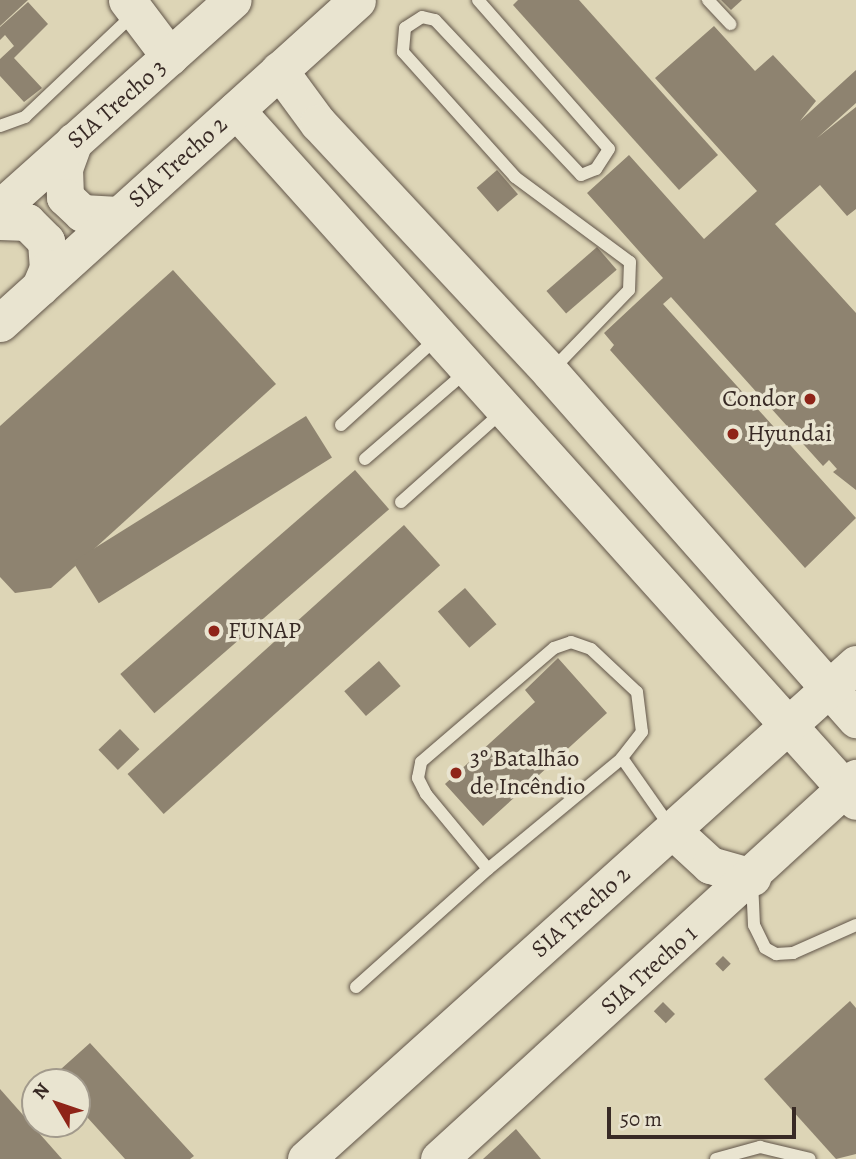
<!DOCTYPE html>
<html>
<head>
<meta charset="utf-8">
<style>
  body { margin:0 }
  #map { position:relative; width:856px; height:1159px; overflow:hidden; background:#ddd5b6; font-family:Alegreya,serif }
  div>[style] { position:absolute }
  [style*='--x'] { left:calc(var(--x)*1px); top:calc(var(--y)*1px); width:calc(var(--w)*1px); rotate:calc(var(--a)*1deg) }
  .building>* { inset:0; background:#8e8370; transform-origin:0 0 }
  .roads { filter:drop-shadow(0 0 2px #615549) drop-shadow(0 0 2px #615549) }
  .service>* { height:12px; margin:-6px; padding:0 6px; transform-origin:6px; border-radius:6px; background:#e9e4d0 }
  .secondary>* { height:37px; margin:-18.5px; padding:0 18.5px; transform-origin:18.5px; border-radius:18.5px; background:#e9e4d0 }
  .dots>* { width:19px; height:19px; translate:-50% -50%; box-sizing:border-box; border:4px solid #e9e4d0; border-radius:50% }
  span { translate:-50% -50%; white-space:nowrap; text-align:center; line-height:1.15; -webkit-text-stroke:7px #e9e4d0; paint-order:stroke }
  .street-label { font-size:24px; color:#382a25 }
  .poi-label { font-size:24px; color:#382a25 }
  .right { translate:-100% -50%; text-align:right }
  .left { translate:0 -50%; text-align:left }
  .north { position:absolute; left:21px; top:1068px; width:70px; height:70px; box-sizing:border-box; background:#e9e4d0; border:2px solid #a29a8c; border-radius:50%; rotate:309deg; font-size:19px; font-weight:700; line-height:28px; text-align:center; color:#382a25 }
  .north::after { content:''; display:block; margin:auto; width:24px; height:32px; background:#8f2418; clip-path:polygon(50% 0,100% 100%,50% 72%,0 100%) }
  .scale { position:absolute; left:607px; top:1107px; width:189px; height:32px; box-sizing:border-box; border:4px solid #382a25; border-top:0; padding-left:9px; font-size:21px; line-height:24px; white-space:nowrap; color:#382a25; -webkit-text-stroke:5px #e9e4d0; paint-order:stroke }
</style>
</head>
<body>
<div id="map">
  <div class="building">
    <div style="clip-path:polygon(0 0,28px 0,0 26px)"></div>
    <div style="clip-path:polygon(518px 0,579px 0,718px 155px,679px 190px,513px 5px)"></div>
    <div style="clip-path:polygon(721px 0,742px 0,731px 10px)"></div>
    <div style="clip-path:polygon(28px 2px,48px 24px,14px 58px,42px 88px,24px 102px,0 76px,0 59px,14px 46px,5px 35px,0 40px,0 27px)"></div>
    <div style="clip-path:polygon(714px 26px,755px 71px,773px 55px,816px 101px,800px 121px,856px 70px,856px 103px,817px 138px,856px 107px,856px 209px,847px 216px,820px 185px,775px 224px,856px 313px,856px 490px,833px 472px,837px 469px,829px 460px,823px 466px,671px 297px,663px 304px,856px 518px,805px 568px,610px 350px,614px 345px,604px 333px,663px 278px,587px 193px,629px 155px,704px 239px,757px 191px,655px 78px)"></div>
    <div style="left:497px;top:170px;width:32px;height:27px;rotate:49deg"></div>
    <div style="left:597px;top:247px;width:30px;height:67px;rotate:49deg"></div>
    <div style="clip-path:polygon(173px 270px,276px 384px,51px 588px,15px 593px,0 577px,0 426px)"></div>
    <div style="left:306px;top:416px;width:49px;height:275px;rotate:58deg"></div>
    <div style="left:355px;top:470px;width:52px;height:311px;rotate:49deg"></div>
    <div style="left:404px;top:525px;width:54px;height:372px;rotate:48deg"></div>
    <div style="left:465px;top:588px;width:48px;height:36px;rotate:49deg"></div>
    <div style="clip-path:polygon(558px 658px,607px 713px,483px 826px,445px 784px,535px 702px,525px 690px)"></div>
    <div style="left:379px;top:661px;width:33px;height:46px;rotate:49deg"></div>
    <div style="left:120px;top:729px;width:28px;height:30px;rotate:46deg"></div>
    <div style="left:723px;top:956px;width:11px;height:11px;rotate:45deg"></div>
    <div style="clip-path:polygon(850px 1001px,856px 1008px,856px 1154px,836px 1159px,764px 1079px)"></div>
    <div style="left:663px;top:1002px;width:17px;height:13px;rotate:45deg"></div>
    <div style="clip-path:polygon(90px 1043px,194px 1156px,190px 1159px,125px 1159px,77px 1106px,77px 1082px,51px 1078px)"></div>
    <div style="clip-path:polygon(0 1089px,62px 1159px,0 1159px)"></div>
    <div style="clip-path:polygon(516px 1129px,541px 1159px,483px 1159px)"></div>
  </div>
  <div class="roads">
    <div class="service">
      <div style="--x:478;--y:0;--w:198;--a:48.7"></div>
      <div style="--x:609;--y:149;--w:24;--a:123"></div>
      <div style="--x:596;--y:169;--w:16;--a:158"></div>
      <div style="--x:581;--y:175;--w:213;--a:-133.3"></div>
      <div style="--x:435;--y:20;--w:13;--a:-167"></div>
      <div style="--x:422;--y:17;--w:20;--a:147"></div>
      <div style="--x:405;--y:28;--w:24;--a:95"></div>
      <div style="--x:403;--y:52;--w:168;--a:48.1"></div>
      <div style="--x:515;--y:177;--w:143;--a:36.5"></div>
      <div style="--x:630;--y:262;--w:28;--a:92"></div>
      <div style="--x:629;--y:290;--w:110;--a:133.9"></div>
      <div style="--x:708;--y:0;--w:33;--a:47"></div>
      <div style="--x:0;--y:126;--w:27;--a:-20"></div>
      <div style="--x:25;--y:117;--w:150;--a:-43.4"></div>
      <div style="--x:341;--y:425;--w:128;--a:-42.2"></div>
      <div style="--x:365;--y:459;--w:135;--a:-40.8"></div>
      <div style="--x:401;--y:502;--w:134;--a:-41.7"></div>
      <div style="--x:488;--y:869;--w:174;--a:-39.6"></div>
      <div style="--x:752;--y:881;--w:44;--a:87.4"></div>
      <div style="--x:754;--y:925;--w:25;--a:64"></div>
      <div style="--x:765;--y:948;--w:13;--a:29"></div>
      <div style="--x:776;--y:954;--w:17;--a:-3"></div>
      <div style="--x:793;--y:953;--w:69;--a:-24"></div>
      <div style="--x:356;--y:987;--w:177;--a:-41.8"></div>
      <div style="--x:488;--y:869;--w:97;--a:-129.6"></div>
      <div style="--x:426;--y:794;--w:18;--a:-117"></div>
      <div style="--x:418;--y:778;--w:16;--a:-79"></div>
      <div style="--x:421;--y:762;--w:175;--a:-40.6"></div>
      <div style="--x:554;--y:648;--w:18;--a:-19"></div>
      <div style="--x:571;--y:642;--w:21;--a:19"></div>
      <div style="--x:591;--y:649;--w:63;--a:43.1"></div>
      <div style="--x:637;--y:692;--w:40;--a:82.9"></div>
      <div style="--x:642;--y:732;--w:33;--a:128"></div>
      <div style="--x:622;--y:758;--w:85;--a:55"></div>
      <div style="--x:716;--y:1159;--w:46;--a:-15.3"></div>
      <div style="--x:760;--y:1147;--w:51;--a:13.5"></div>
    </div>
    <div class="secondary">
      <div style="--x:127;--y:0;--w:71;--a:53"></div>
      <div style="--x:279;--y:70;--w:66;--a:53.7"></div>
      <div style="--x:318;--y:123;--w:340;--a:47"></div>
      <div style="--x:550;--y:372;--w:463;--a:48.6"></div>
      <div style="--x:236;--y:110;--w:928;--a:48.1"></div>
      <div style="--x:74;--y:141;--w:29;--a:110"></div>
      <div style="--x:64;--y:168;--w:29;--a:88"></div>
      <div style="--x:65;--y:197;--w:23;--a:43"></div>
      <div style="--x:82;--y:213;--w:36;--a:3"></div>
      <div style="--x:0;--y:208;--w:312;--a:-41.8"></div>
      <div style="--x:0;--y:221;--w:27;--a:2"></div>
      <div style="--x:27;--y:222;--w:27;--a:45"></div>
      <div style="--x:46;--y:241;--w:27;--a:86"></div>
      <div style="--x:48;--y:268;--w:21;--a:113"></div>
      <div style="--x:0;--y:323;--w:481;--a:-42.1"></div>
      <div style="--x:672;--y:830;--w:52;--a:42.6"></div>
      <div style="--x:710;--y:865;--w:44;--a:15.9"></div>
      <div style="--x:306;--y:1159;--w:740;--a:-41.99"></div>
      <div style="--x:439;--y:1159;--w:565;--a:-42.42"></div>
    </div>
  </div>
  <div class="dots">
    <div style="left:810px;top:399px;background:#8f2418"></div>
    <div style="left:733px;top:434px;background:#8f2418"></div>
    <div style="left:214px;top:631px;background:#8f2418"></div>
    <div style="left:456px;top:773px;background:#8f2418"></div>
  </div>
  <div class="street-label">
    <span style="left:117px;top:104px;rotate:-41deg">SIA Trecho 3</span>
    <span style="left:178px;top:162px;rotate:-42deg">SIA Trecho 2</span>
    <span style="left:581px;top:912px;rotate:-42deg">SIA Trecho 2</span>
    <span style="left:649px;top:970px;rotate:-42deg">SIA Trecho 1</span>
  </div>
  <div class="poi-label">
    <span class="right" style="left:796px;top:399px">Condor</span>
    <span class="left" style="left:747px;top:434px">Hyundai</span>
    <span class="left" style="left:228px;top:631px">FUNAP</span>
    <span class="left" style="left:470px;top:773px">3º Batalhão<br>de Incêndio</span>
  </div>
  <div class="north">N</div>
  <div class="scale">50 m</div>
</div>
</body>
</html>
